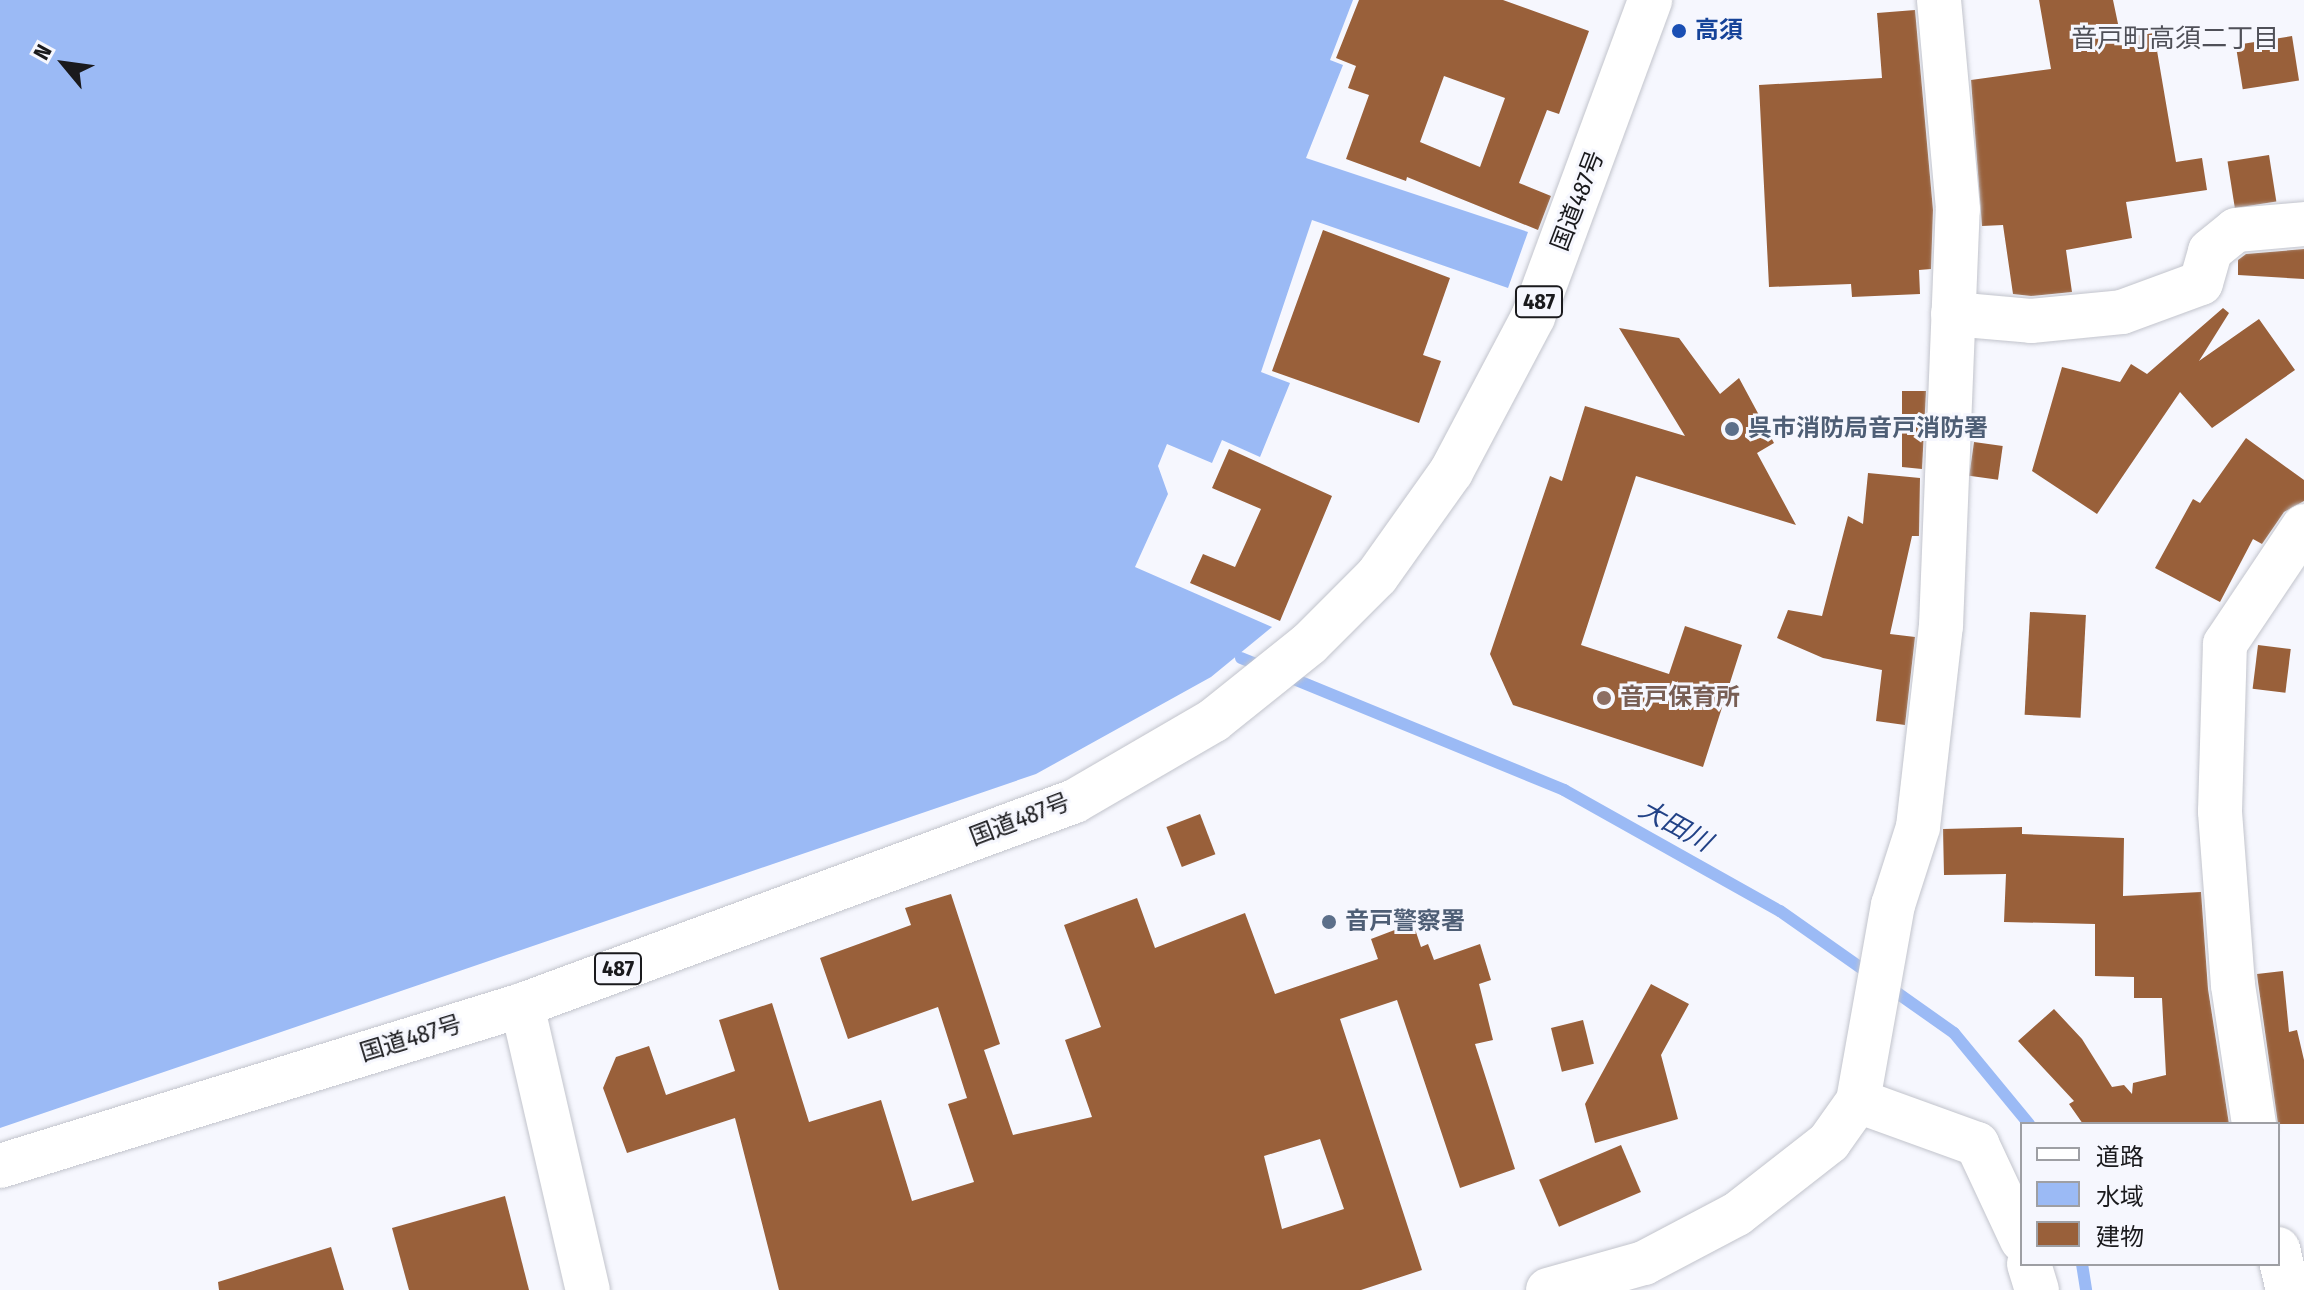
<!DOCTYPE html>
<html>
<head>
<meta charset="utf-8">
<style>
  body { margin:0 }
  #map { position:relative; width:2304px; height:1290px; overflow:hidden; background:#f6f7fe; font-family:"Fira Sans Condensed","Noto Sans JP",sans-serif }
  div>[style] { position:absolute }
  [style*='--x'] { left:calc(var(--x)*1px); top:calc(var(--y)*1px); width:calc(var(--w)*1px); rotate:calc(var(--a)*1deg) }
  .water>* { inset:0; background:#9bbaf5 }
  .stream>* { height:12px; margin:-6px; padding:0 6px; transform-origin:6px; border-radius:6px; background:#9bbaf5 }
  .building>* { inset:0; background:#99603a; transform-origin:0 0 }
  .roads { filter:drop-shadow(0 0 2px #c2c4cc) drop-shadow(0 0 2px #c2c4cc) }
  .minor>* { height:44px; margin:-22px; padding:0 22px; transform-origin:22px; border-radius:22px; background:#fff }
  .trunk>* { height:44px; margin:-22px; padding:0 22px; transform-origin:22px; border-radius:22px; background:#fff }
  .dots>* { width:22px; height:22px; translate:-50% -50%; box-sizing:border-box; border:4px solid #f6f7fe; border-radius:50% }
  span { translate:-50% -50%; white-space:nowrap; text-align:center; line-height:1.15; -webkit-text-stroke:6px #f6f7fe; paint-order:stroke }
  .shield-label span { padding:2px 6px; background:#f6f7fe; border:2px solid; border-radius:6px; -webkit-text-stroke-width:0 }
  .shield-label { font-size:22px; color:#1a1a1d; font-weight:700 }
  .transit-label { font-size:24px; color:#164399; font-weight:700 }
  .left { translate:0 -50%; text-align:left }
  .street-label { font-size:24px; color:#1a1a1d }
  .service-label { font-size:24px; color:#4e5e75; font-weight:700 }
  .education-label { font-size:24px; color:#785e54; font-weight:700 }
  .neighbourhood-label { font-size:26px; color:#4f5058 }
  .water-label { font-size:26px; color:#224287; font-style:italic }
  .legend { position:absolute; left:2020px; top:1122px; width:260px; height:144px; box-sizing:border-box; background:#f6f7fe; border:2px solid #9e9fa4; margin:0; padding:10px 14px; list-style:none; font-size:24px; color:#1a1a1d }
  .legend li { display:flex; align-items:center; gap:16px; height:40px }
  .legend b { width:40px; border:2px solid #9e9fa4 }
  .north { position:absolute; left:24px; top:24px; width:80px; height:80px; -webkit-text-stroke:6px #f6f7fe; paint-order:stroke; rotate:299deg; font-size:22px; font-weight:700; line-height:32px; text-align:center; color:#1a1a1d }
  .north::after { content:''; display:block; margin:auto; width:28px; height:36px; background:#1a1a1d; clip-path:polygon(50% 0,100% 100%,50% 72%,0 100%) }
</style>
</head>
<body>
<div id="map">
  <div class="water">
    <div style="clip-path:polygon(0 0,1353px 0,1330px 60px,1343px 65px,1306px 158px,1528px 232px,1508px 288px,1312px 220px,1261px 372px,1290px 383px,1260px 457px,1222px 440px,1212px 463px,1167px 444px,1158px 466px,1168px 494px,1135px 567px,1272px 627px,1211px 677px,1036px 774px,0 1128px)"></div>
  </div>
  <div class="stream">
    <div style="--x:1241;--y:658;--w:24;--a:22"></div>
    <div style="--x:1284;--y:675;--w:303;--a:22.3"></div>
    <div style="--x:1564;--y:790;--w:248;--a:29.3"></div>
    <div style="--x:1780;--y:911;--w:111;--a:35.1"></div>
    <div style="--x:1886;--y:985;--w:83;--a:35.2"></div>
    <div style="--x:1954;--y:1033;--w:118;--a:50.5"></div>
    <div style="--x:2082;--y:1264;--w:26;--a:81"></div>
  </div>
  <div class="building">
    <div style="clip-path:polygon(evenodd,1359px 0,1503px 0,1589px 31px,1559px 114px,1547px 110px,1519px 183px,1551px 196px,1538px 230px,1407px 177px,1406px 181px,1346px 159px,1369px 95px,1348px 88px,1356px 66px,1336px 58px,1359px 0,1444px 76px,1505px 98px,1480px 167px,1420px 142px,1444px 76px)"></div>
    <div style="clip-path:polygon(2039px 0,2113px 0,2121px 38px,2154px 33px,2176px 162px,2202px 158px,2207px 190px,2126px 202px,2132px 238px,2066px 250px,2072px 292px,2031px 296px,2013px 294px,2003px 225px,1982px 226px,1971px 80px,2051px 69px)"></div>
    <div style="clip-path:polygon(1915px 10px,1933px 210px,1931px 269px,1919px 270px,1920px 294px,1852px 297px,1851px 284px,1769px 287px,1759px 85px,1882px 78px,1877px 13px)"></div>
    <div style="left:2292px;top:36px;width:45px;height:57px;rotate:81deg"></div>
    <div style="left:2269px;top:155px;width:47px;height:42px;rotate:81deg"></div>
    <div style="clip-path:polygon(1323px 230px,1450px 278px,1423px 355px,1441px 361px,1419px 423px,1272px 371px)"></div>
    <div style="clip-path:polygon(2304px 249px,2304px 279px,2238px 275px,2238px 260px,2246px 254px)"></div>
    <div style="clip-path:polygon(2223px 308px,2229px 313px,2199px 361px,2259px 319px,2295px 370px,2212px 428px,2180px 392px,2097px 514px,2032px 471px,2062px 367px,2120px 382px,2131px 364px,2147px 374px)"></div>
    <div style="clip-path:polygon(1619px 328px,1679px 338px,1720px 394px,1739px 378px,1774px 443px,1757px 453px,1796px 525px,1636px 476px,1581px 645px,1669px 674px,1685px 626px,1742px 645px,1703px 767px,1513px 705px,1490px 654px,1550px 476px,1562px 481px,1585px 406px,1685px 436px)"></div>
    <div style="clip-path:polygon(1902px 391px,1926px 391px,1922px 469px,1902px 467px)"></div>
    <div style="clip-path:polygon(2246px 438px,2304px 480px,2304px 501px,2284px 512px,2262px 544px,2253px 539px,2220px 602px,2155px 568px,2193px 499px,2200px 503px)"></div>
    <div style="left:1974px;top:442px;width:29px;height:34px;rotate:8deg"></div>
    <div style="clip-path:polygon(1229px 449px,1332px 496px,1280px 621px,1190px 583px,1203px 554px,1235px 567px,1261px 509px,1212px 488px)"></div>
    <div style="clip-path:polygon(1868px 473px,1920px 478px,1919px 536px,1912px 536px,1890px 634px,1915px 637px,1905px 725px,1876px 721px,1882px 670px,1823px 658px,1777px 638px,1788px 610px,1822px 616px,1848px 516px,1863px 524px)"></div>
    <div style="left:2030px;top:612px;width:56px;height:103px;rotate:3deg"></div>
    <div style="left:2258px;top:645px;width:33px;height:44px;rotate:7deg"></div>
    <div style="left:1200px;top:814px;width:43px;height:36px;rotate:69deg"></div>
    <div style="clip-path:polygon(2022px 827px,2022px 834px,2124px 838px,2123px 896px,2201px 892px,2208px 989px,2229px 1124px,2083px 1124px,2069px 1104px,2074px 1101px,2018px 1041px,2054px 1009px,2082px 1039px,2112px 1087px,2124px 1085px,2132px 1094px,2133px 1083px,2166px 1075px,2162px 998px,2134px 998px,2134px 977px,2095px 976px,2095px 924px,2004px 922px,2006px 874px,1944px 875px,1943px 829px)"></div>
    <div style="clip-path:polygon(evenodd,951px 894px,1000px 1044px,984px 1050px,1013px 1135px,1092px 1117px,1065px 1040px,1101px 1027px,1064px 925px,1137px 898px,1155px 948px,1245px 913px,1275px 994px,1378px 959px,1371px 939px,1413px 923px,1421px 947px,1428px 944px,1434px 960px,1480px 944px,1491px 980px,1479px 984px,1493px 1040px,1475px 1044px,1515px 1169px,1460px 1188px,1397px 1000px,1340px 1019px,1422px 1270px,1361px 1290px,779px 1290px,735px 1118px,627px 1153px,603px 1088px,616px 1057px,649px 1046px,666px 1095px,735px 1071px,719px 1020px,772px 1003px,809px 1122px,881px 1100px,912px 1201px,974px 1182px,948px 1104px,967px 1098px,938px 1007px,848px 1039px,820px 958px,911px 925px,905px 908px,951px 894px,1320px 1139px,1344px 1209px,1282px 1229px,1264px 1156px,1320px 1139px)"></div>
    <div style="clip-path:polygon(2283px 971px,2289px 1032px,2297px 1030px,2304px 1060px,2304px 1124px,2278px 1124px,2258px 982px,2257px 974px)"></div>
    <div style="clip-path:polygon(1651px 984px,1689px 1004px,1661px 1055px,1678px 1119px,1595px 1143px,1585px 1104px)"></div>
    <div style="left:1583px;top:1020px;width:45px;height:33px;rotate:76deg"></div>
    <div style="left:1621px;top:1145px;width:51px;height:89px;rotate:67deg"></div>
    <div style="clip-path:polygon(505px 1196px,529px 1290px,409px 1290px,392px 1228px)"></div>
    <div style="clip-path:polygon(331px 1247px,344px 1290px,219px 1290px,218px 1282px)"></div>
  </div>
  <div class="roads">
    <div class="minor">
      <div style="--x:1953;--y:314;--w:78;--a:5.1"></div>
      <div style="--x:2031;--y:321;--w:91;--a:-5.6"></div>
      <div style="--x:2122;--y:312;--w:84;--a:-20.2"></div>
      <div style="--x:2201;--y:283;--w:33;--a:-74"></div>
      <div style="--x:2210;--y:251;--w:33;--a:-39"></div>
      <div style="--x:2236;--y:230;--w:68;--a:-5"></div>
      <div style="--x:522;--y:1005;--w:293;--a:77"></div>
      <div style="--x:1858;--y:1101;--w:127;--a:19.9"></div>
      <div style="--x:1977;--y:1144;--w:106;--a:64.9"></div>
      <div style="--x:2254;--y:1124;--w:141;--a:-98.6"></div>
      <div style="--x:2233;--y:985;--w:174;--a:-94.3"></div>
      <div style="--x:2220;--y:811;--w:167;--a:-88.3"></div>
      <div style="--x:2225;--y:644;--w:142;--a:-56.2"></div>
      <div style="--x:2278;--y:1249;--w:42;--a:76.3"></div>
      <div style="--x:2029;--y:1264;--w:27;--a:73"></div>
      <div style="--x:1548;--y:1290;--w:100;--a:-15.7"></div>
      <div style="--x:1644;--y:1263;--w:105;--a:-27.8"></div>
      <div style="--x:1737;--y:1214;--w:117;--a:-38"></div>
      <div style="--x:1829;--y:1142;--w:50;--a:-54.7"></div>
      <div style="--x:1858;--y:1101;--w:199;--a:-79.9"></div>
      <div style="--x:1893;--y:905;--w:82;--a:-72.2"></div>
      <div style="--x:1918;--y:827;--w:202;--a:-83.5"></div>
      <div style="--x:1941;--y:626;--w:417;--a:-87.7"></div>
      <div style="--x:1958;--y:209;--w:210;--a:-95.2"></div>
    </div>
    <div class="trunk">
      <div style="--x:0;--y:1166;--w:546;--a:-17.14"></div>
      <div style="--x:522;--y:1005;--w:589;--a:-20.25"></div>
      <div style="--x:1075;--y:801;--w:161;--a:-30.2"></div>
      <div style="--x:1214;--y:720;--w:122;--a:-38.7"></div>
      <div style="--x:1309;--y:644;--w:96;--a:-45"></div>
      <div style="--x:1377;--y:576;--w:128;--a:-54.6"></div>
      <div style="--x:1451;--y:472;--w:175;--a:-62.1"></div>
      <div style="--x:1533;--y:317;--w:338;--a:-69.7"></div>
    </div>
  </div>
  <div class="dots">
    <div style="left:1679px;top:31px;background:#1a4fb4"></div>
    <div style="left:1732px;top:429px;background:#5c6f8a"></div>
    <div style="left:1604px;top:698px;background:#8d6e63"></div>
    <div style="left:1329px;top:922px;background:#5c6f8a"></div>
  </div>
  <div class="shield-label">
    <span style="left:1539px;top:302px">487</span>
    <span style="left:618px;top:969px">487</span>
  </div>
  <div class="transit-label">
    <span class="left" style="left:1695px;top:31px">高須</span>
  </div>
  <div class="street-label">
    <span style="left:1578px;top:201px;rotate:-69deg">国道487号</span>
    <span style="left:1020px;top:820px;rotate:-21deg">国道487号</span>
    <span style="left:411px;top:1039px;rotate:-17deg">国道487号</span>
  </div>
  <div class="service-label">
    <span class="left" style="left:1748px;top:429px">呉市消防局音戸消防署</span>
    <span class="left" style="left:1345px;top:922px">音戸警察署</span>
  </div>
  <div class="education-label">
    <span class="left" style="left:1620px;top:698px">音戸保育所</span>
  </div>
  <div class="neighbourhood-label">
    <span style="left:2175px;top:39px">音戸町高須二丁目</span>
  </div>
  <div class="water-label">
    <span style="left:1675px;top:826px;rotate:29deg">大田川</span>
  </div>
  <ul class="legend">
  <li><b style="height:10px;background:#fff"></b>道路</li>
  <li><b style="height:22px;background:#9bbaf5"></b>水域</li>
  <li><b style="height:22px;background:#99603a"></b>建物</li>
  </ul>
  <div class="north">N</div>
</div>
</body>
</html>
